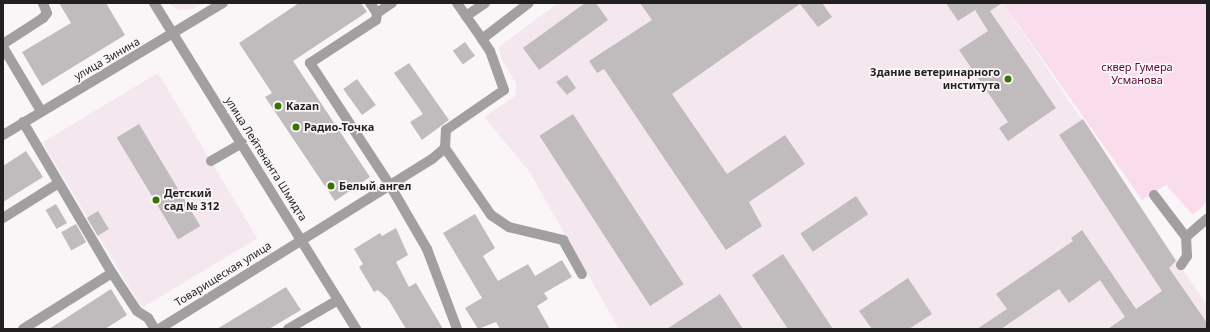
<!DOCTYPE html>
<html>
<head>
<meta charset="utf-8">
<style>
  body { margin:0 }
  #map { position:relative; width:1210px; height:332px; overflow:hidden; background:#faf6f8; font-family:"Noto Sans",sans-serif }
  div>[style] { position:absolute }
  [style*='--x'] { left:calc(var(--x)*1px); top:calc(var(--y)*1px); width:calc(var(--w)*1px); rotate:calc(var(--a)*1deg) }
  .built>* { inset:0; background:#f4e7ee; transform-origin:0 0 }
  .green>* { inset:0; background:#faddec }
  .building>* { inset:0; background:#c0bcbe; transform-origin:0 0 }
  .minor>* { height:10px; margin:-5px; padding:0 5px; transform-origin:5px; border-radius:5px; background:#a19fa0 }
  .dots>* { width:11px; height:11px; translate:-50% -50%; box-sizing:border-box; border:2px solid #faf6f8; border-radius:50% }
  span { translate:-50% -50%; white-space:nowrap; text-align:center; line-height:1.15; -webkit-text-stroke:3.5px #faf6f8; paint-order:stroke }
  .street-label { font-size:11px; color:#211f20 }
  .park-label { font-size:11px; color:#5c0842 }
  .poi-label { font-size:11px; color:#211f20; font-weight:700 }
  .right { translate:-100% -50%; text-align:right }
  .left { translate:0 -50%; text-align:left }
  .frame { position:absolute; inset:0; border:4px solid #211f20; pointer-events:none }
</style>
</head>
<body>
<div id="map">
  <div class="built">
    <div style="clip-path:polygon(168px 3px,203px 3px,193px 9px,179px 10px)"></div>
    <div style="clip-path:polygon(558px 3px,1003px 3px,1207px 305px,1207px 329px,619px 329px,529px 171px,484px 117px,515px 96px,516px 84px,501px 58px,499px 47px)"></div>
    <div style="left:158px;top:73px;width:193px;height:135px;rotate:59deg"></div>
  </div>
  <div class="green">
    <div style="clip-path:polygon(1003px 3px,1207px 3px,1207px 202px,1193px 215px,1166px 185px,1142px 200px)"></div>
  </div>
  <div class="building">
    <div style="clip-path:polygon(59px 3px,106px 3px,125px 35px,42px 86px,22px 52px,71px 23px)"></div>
    <div style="clip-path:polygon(299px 3px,361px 3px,367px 12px,293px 61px,370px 177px,335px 201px,265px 97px,272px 93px,239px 43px)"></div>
    <div style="clip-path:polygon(585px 3px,596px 3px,608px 20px,539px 70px,523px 48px)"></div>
    <div style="clip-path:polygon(640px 3px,822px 3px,832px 17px,818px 27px,800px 4px,672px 94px,727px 174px,785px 135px,805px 164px,749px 202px,762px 226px,726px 250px,604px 69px,597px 73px,589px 61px,652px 20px)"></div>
    <div style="clip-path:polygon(946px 3px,1002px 3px,990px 11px,1056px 108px,1008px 141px,999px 128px,1008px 122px,959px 50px,988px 31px,975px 10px,958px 21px)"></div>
    <div style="left:465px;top:42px;width:17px;height:15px;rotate:54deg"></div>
    <div style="clip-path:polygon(409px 63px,449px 120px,422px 140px,410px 122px,423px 114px,394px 73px)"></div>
    <div style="clip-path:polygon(567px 75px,576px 88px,567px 95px,556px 82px)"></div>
    <div style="left:357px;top:79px;width:32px;height:17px;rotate:54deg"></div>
    <div style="left:573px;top:114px;width:203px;height:40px;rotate:57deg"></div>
    <div style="clip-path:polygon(1083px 119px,1176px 261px,1169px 268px,1207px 323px,1207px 329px,1108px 329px,1125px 317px,1100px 280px,1069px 303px,1059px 289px,1001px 329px,977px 329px,1007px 309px,996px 294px,1073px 241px,1071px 238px,1082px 230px,1136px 309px,1162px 291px,1059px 135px)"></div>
    <div style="left:139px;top:124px;width:119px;height:26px;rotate:59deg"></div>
    <div style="clip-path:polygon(26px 151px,43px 177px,3px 202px,3px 166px)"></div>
    <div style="left:856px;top:196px;width:22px;height:67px;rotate:56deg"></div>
    <div style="left:56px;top:204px;width:22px;height:12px;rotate:60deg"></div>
    <div style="left:98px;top:211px;width:21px;height:13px;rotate:59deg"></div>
    <div style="clip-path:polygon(475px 214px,495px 248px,483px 256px,498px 281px,528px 264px,535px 276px,562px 260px,572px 277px,544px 293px,548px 299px,537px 306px,550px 329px,500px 329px,496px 322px,478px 329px,465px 308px,482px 298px,443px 233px)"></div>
    <div style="left:76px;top:224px;width:21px;height:17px;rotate:61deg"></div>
    <div style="clip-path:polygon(396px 228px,408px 255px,396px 262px,409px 287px,416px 283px,443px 329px,406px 329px,388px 299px,378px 290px,374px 292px,359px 267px,363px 264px,354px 249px,380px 233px,382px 236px)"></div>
    <div style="clip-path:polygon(783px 254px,833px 329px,788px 329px,752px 275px)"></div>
    <div style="clip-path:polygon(908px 278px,932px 314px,909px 329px,872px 329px,859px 311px)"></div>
    <div style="clip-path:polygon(286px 287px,301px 310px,269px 329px,217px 329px)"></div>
    <div style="clip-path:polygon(111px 289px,127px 315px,105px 329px,49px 329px)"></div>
    <div style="clip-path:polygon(720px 294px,743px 329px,667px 329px)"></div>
  </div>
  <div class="minor">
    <div style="--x:154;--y:3;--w:384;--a:58.2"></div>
    <div style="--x:370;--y:3;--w:12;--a:55"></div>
    <div style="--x:377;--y:13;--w:7;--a:98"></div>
    <div style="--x:376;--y:20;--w:79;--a:146.9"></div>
    <div style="--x:310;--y:63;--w:148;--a:56.8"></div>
    <div style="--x:391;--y:187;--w:72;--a:59.9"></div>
    <div style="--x:427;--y:249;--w:85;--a:69.4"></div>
    <div style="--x:457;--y:3;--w:16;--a:55"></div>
    <div style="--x:466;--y:16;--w:23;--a:-34"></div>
    <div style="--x:377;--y:13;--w:18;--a:-34"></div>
    <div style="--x:466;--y:16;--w:28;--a:55"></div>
    <div style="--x:3;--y:44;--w:48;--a:-33"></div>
    <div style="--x:43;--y:18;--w:6;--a:-51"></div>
    <div style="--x:47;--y:13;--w:11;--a:-112"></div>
    <div style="--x:3;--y:47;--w:74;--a:59.3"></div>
    <div style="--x:23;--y:122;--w:175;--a:59.5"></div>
    <div style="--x:112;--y:273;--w:45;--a:56.7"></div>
    <div style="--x:137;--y:311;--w:13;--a:32"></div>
    <div style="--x:148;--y:318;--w:13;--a:58"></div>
    <div style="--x:3;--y:135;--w:257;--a:-31"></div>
    <div style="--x:445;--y:148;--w:81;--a:55.5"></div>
    <div style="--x:491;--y:215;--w:22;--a:34"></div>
    <div style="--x:509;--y:227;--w:56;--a:13.5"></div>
    <div style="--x:563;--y:240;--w:39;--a:61"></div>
    <div style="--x:211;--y:161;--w:36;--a:-30"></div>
    <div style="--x:1154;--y:195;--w:53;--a:52.7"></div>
    <div style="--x:1186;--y:237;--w:28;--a:-41"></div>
    <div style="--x:3;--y:218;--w:64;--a:-32.2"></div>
    <div style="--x:1181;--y:265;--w:11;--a:-56"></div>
    <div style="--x:1187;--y:256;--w:19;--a:-93"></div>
    <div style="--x:23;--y:329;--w:105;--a:-32.2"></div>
    <div style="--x:159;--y:329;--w:322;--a:-31.9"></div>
    <div style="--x:432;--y:159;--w:17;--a:-40"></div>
    <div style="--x:445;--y:148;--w:18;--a:-87"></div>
    <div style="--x:446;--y:130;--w:70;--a:-34.6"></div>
    <div style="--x:504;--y:90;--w:41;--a:-109.7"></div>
    <div style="--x:490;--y:51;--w:14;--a:-124"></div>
    <div style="--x:482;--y:39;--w:59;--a:-37.5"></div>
    <div style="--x:288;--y:329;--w:58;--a:-30.1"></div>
  </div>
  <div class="dots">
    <div style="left:1008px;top:79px;background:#397303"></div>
    <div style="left:278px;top:106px;background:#397303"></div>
    <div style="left:296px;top:127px;background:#397303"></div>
    <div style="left:331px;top:186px;background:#397303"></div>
    <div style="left:156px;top:200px;background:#397303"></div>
  </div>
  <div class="street-label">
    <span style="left:107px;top:59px;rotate:-30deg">улица Зинина</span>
    <span style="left:266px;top:159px;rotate:58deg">улица Лейтенанта Шмидта</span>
    <span style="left:223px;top:274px;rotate:-32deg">Товарищеская улица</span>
  </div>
  <div class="park-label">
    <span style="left:1137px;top:74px">сквер Гумера<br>Усманова</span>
  </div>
  <div class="poi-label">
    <span class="right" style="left:1000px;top:79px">Здание ветеринарного<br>института</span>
    <span class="left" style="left:286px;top:106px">Kazan</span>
    <span class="left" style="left:304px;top:127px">Радио-Точка</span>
    <span class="left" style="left:339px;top:186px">Белый ангел</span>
    <span class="left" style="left:164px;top:200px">Детский<br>сад № 312</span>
  </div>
  <div class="frame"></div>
</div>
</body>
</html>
